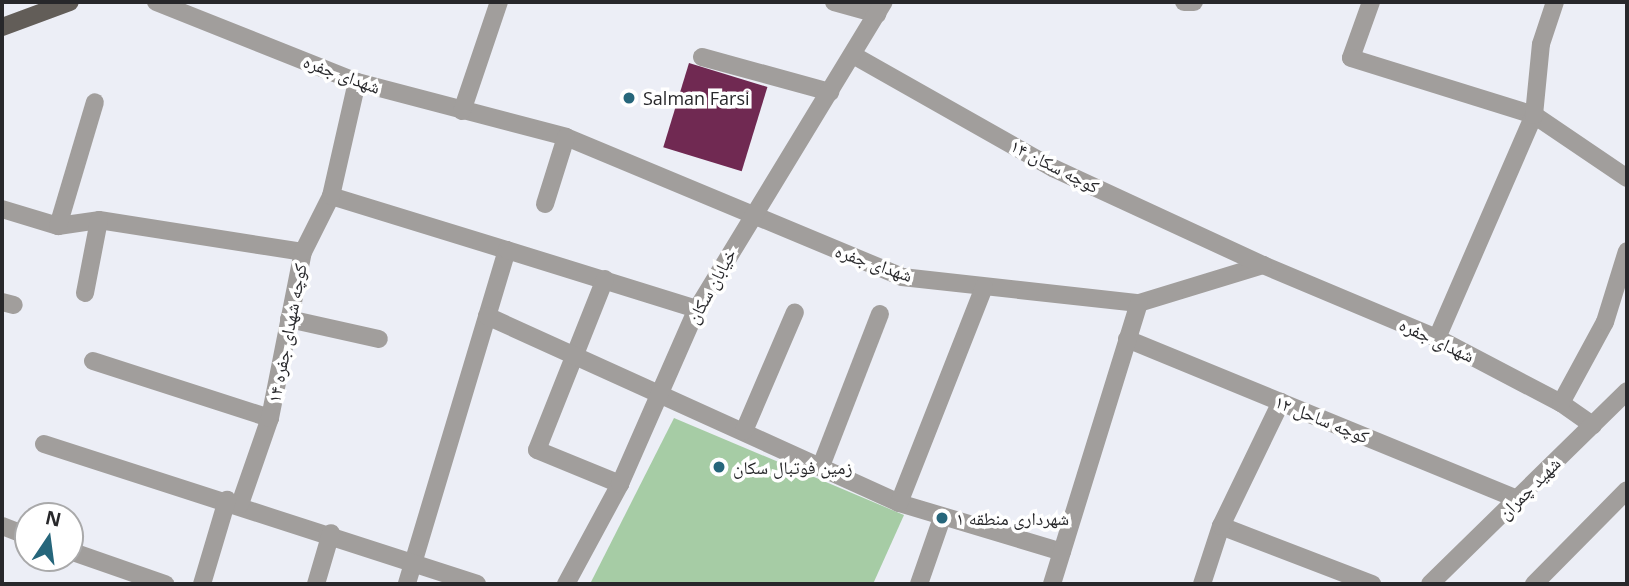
<!DOCTYPE html>
<html>
<head>
<meta charset="utf-8">
<style>
  body { margin:0 }
  #map { position:relative; width:1629px; height:586px; overflow:hidden; background:#eceef6; font-family:"Open Sans","Noto Naskh Arabic",sans-serif }
  div>[style] { position:absolute }
  [style*='--x'] { left:calc(var(--x)*1px); top:calc(var(--y)*1px); width:calc(var(--w)*1px); rotate:calc(var(--a)*1deg) }
  .green>* { inset:0; background:#a6cca5 }
  .building>* { inset:0; background:#702952; transform-origin:0 0 }
  .minor>* { height:18px; margin:-9px; padding:0 9px; transform-origin:9px; border-radius:9px; background:#a19e9c }
  .major>* { height:18px; margin:-9px; padding:0 9px; transform-origin:9px; border-radius:9px; background:#625d58 }
  .dots>* { width:19px; height:19px; translate:-50% -50%; box-sizing:border-box; border:4px solid #fff; border-radius:50% }
  span { translate:-50% -50%; white-space:nowrap; text-align:center; line-height:1.15; -webkit-text-stroke:7px #fff; paint-order:stroke }
  .street-label { font-size:18px; color:#28282b }
  .poi-label { font-size:18px; color:#28282b }
  .left { translate:0 -50%; text-align:left }
  .frame { position:absolute; inset:0; border:4px solid #28282b; pointer-events:none }
  .north { position:absolute; left:14px; top:502px; width:70px; height:70px; box-sizing:border-box; background:#fff; border:2px solid #a9a9aa; border-radius:50%; rotate:13deg; font-size:19px; font-weight:700; line-height:28px; text-align:center; color:#28282b }
  .north::after { content:''; display:block; margin:auto; width:24px; height:32px; background:#26667b; clip-path:polygon(50% 0,100% 100%,50% 72%,0 100%) }
</style>
</head>
<body>
<div id="map">
  <div class="green">
    <div style="clip-path:polygon(674px 418px,904px 515px,873px 584px,590px 584px)"></div>
  </div>
  <div class="building">
    <div style="left:689px;top:63px;width:82px;height:88px;rotate:17deg"></div>
  </div>
  <div class="minor">
    <div style="--x:156;--y:2;--w:216;--a:21.7"></div>
    <div style="--x:357;--y:82;--w:216;--a:14.7"></div>
    <div style="--x:566;--y:137;--w:364;--a:22.6"></div>
    <div style="--x:902;--y:277;--w:238;--a:6.3"></div>
    <div style="--x:1139;--y:303;--w:130;--a:-17"></div>
    <div style="--x:1263;--y:265;--w:189;--a:22.8"></div>
    <div style="--x:1437;--y:338;--w:140;--a:27.7"></div>
    <div style="--x:1561;--y:403;--w:39;--a:35"></div>
    <div style="--x:834;--y:2;--w:45;--a:15.6"></div>
    <div style="--x:1184;--y:2;--w:10;--a:0"></div>
    <div style="--x:1371;--y:2;--w:59;--a:109.7"></div>
    <div style="--x:1351;--y:58;--w:192;--a:17.3"></div>
    <div style="--x:1534;--y:115;--w:112;--a:34.1"></div>
    <div style="--x:853;--y:55;--w:230;--a:29.5"></div>
    <div style="--x:1053;--y:168;--w:231;--a:24.8"></div>
    <div style="--x:702;--y:57;--w:133;--a:15.3"></div>
    <div style="--x:462;--y:111;--w:115;--a:-71.3"></div>
    <div style="--x:331;--y:196;--w:184;--a:17.1"></div>
    <div style="--x:507;--y:250;--w:349;--a:106.7"></div>
    <div style="--x:545;--y:204;--w:70;--a:-72.6"></div>
    <div style="--x:2;--y:209;--w:59;--a:16.9"></div>
    <div style="--x:58;--y:226;--w:41;--a:-8.3"></div>
    <div style="--x:99;--y:220;--w:206;--a:8.9"></div>
    <div style="--x:58;--y:226;--w:129;--a:-73.4"></div>
    <div style="--x:507;--y:250;--w:199;--a:17.3"></div>
    <div style="--x:605;--y:279;--w:184;--a:111.7"></div>
    <div style="--x:537;--y:450;--w:90;--a:22.3"></div>
    <div style="--x:85;--y:293;--w:74;--a:-79.1"></div>
    <div style="--x:2;--y:302;--w:12;--a:14"></div>
    <div style="--x:487;--y:316;--w:452;--a:24.4"></div>
    <div style="--x:899;--y:503;--w:170;--a:16.7"></div>
    <div style="--x:289;--y:319;--w:92;--a:12.5"></div>
    <div style="--x:1437;--y:338;--w:243;--a:-66.5"></div>
    <div style="--x:1534;--y:115;--w:71;--a:-84.4"></div>
    <div style="--x:1541;--y:44;--w:44;--a:-71.6"></div>
    <div style="--x:1127;--y:339;--w:422;--a:22.3"></div>
    <div style="--x:93;--y:361;--w:186;--a:17.9"></div>
    <div style="--x:1561;--y:403;--w:92;--a:-61.5"></div>
    <div style="--x:1605;--y:322;--w:74;--a:-72.8"></div>
    <div style="--x:744;--y:431;--w:129;--a:-66.8"></div>
    <div style="--x:44;--y:444;--w:455;--a:17.9"></div>
    <div style="--x:821;--y:466;--w:163;--a:-68.8"></div>
    <div style="--x:899;--y:503;--w:232;--a:-68.5"></div>
    <div style="--x:240;--y:504;--w:91;--a:-70.8"></div>
    <div style="--x:270;--y:418;--w:169;--a:-78.8"></div>
    <div style="--x:303;--y:252;--w:63;--a:-63.4"></div>
    <div style="--x:331;--y:196;--w:117;--a:-77.2"></div>
    <div style="--x:2;--y:526;--w:28;--a:21"></div>
    <div style="--x:1221;--y:526;--w:162;--a:21"></div>
    <div style="--x:70;--y:551;--w:101;--a:19.2"></div>
    <div style="--x:202;--y:584;--w:88;--a:-73.4"></div>
    <div style="--x:316;--y:584;--w:53;--a:-73.6"></div>
    <div style="--x:566;--y:584;--w:114;--a:-61.6"></div>
    <div style="--x:620;--y:484;--w:191;--a:-66.3"></div>
    <div style="--x:697;--y:309;--w:359;--a:-58.7"></div>
    <div style="--x:919;--y:584;--w:70;--a:-70.8"></div>
    <div style="--x:1052;--y:584;--w:294;--a:-72.8"></div>
    <div style="--x:1202;--y:584;--w:61;--a:-71.9"></div>
    <div style="--x:1221;--y:526;--w:138;--a:-64.2"></div>
    <div style="--x:1430;--y:584;--w:276;--a:-44.4"></div>
    <div style="--x:1534;--y:584;--w:132;--a:-45.3"></div>
  </div>
  <div class="major">
    <div style="--x:2;--y:27;--w:72;--a:-20.2"></div>
  </div>
  <div class="dots">
    <div style="left:629px;top:98px;background:#26667b"></div>
    <div style="left:719px;top:467px;background:#26667b"></div>
    <div style="left:942px;top:518px;background:#26667b"></div>
  </div>
  <div class="street-label">
    <span style="left:342px;top:74px;rotate:20deg">شهدای جفره</span>
    <span style="left:1055px;top:166px;rotate:27deg">کوچه سکان ۱۴</span>
    <span style="left:874px;top:263px;rotate:19deg">شهدای جفره</span>
    <span style="left:711px;top:286px;rotate:-61deg">خیابان سکان</span>
    <span style="left:287px;top:333px;rotate:-79deg">کوچه شهدای جفره ۱۴</span>
    <span style="left:1437px;top:340px;rotate:25deg">شهدای جفره</span>
    <span style="left:1322px;top:419px;rotate:22deg">کوچه ساحل ۱۲</span>
    <span style="left:1529px;top:488px;rotate:-45deg">شهید چمران</span>
  </div>
  <div class="poi-label">
    <span class="left" style="left:643px;top:98px">Salman Farsi</span>
    <span class="left" style="left:733px;top:467px">زمین فوتبال سکان</span>
    <span class="left" style="left:956px;top:518px">شهرداری منطقه ١</span>
  </div>
  <div class="frame"></div>
  <div class="north">N</div>
</div>
</body>
</html>
